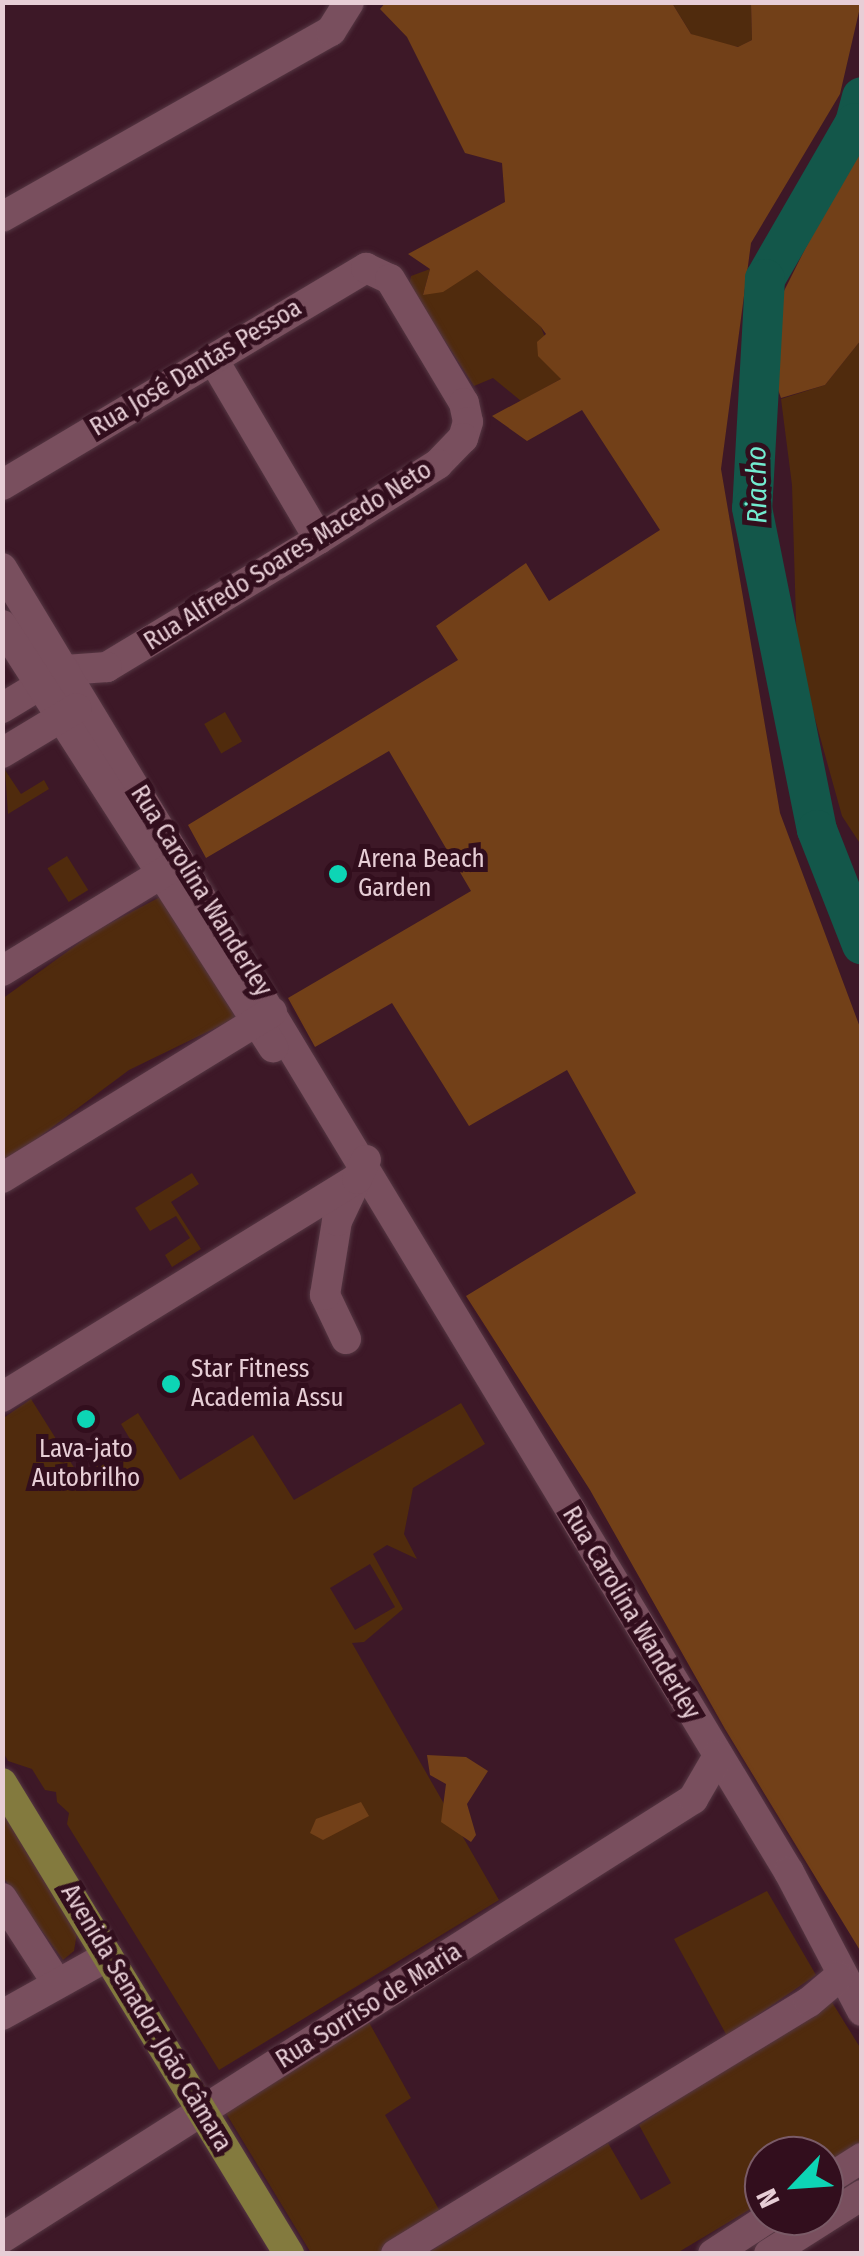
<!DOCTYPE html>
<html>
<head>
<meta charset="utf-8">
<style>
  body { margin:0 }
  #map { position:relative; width:864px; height:2256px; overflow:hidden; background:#3d1827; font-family:"Fira Sans Condensed",sans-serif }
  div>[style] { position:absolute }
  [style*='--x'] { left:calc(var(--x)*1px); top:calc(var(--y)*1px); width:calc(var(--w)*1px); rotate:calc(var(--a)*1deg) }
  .green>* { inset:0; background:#502b0d; transform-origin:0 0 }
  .forest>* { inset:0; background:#724018 }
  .river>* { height:40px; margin:-20px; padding:0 20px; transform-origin:20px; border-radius:20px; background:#13574a }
  .roads { filter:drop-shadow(0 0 2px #553743) drop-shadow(0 0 2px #553743) }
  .minor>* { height:30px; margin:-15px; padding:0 15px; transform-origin:15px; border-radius:15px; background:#794f5e }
  .major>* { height:30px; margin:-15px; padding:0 15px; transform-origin:15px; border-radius:15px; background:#837a3e }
  .dots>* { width:28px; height:28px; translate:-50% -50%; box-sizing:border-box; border:5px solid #320e1d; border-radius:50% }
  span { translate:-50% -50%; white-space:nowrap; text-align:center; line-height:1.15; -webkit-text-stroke:10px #320e1d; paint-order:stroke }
  .street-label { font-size:25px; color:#e7ced6 }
  .poi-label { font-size:25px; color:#e7ced6 }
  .left { translate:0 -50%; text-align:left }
  .water-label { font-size:28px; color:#72ebd0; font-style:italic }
  .frame { position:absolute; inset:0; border:5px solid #e7ced6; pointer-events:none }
  .north { position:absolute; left:744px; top:2136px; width:100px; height:100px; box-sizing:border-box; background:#320e1d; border:2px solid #7a5b67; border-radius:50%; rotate:245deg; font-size:28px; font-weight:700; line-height:40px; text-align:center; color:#e7ced6 }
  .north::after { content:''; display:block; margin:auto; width:35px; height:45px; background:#0dd5b5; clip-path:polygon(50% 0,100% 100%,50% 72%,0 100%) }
</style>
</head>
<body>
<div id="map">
  <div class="green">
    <div style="clip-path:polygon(672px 3px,751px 3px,752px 40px,739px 47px,702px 40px,691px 34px)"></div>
    <div style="clip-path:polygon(430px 269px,423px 295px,477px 270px,541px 327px,561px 379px,521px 401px,493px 378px,474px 386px,409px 285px,411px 276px)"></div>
    <div style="clip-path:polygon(861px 340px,861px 845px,842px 816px,797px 654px,792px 485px,781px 399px,825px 385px)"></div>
    <div style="left:225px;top:712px;width:34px;height:24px;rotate:60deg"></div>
    <div style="clip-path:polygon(5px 770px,21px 794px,44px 780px,49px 789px,8px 814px)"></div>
    <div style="left:67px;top:856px;width:40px;height:23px;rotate:58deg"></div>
    <div style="clip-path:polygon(162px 896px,236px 1018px,129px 1070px,3px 1164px,2px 999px,97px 930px)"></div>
    <div style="clip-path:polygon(192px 1173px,199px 1184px,171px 1202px,201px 1249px,172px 1267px,165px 1255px,190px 1238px,176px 1216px,150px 1231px,135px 1208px)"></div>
    <div style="clip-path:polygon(evenodd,31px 1399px,80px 1477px,133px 1444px,121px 1424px,138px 1413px,180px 1480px,253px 1435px,294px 1500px,461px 1403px,485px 1444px,413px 1488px,404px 1534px,417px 1559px,387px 1545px,373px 1554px,403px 1609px,364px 1642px,352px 1643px,499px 1900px,219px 2070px,67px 1824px,69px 1813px,57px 1802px,56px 1792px,45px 1790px,32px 1769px,8px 1761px,3px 1752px,2px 1419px,31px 1399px,370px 1564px,395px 1607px,355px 1630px,330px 1588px,370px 1564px)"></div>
    <div style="clip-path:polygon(3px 1809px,77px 1933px,74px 1951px,63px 1960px,3px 1877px)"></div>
    <div style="clip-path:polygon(767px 1891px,816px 1975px,727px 2036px,674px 1939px)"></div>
    <div style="clip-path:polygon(830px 1999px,861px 2049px,861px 2143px,824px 2165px,824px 2156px,764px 2156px,764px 2201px,677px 2253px,429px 2252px,608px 2143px,641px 2200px,671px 2183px,639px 2125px)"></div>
    <div style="clip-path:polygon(366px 2017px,411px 2098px,385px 2115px,441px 2213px,383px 2253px,311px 2253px,224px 2110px)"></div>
  </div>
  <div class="forest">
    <div style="clip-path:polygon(386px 2px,672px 3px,691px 34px,738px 47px,752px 40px,751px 3px,861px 3px,840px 94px,751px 243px,721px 469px,780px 813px,861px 1030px,861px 1952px,725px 1729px,590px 1490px,466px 1296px,636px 1193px,567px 1070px,469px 1126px,392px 1003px,315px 1047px,288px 998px,471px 891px,389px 751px,206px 858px,188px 825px,458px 660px,436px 626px,526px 563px,549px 601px,660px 530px,582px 410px,527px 441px,492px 416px,561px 379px,538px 356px,537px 342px,546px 334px,541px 327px,477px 270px,443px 292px,423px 295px,430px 269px,408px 254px,505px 202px,502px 163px,465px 153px,407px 37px,380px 9px)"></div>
    <div style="clip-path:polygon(861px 137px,861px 340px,825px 385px,781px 398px,775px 381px,781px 297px)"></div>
    <div style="clip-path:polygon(427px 1755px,466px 1757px,488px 1771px,467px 1804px,476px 1835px,471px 1842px,441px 1822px,446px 1784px,430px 1775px)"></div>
    <div style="clip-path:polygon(361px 1802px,369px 1816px,323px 1840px,310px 1833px,316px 1819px)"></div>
  </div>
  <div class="river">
    <div style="--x:862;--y:97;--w:27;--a:105"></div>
    <div style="--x:855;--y:123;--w:180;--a:120"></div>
    <div style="--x:765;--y:279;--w:229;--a:93.2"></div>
    <div style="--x:752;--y:508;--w:328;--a:78.6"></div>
    <div style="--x:817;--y:830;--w:123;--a:68.6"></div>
  </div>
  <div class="roads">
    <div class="minor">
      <div style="--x:2;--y:217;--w:378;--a:-29.5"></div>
      <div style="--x:331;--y:31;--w:34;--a:-58"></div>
      <div style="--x:213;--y:359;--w:209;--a:59.5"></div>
      <div style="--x:2;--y:485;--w:424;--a:-30.8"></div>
      <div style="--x:366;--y:268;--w:26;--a:25"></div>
      <div style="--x:390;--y:279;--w:144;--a:59.2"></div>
      <div style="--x:464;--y:403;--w:19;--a:78"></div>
      <div style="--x:468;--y:422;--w:17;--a:107"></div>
      <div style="--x:463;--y:438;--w:36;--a:134"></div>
      <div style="--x:438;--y:464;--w:141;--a:147.8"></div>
      <div style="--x:319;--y:539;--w:248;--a:148.9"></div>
      <div style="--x:107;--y:667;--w:42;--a:175.9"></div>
      <div style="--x:65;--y:670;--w:74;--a:148.9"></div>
      <div style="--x:2;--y:568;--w:1523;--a:58.89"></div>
      <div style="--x:789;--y:1872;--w:157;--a:62.3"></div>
      <div style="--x:2;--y:625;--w:502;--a:57.29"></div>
      <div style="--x:2;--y:753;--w:87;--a:-31"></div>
      <div style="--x:2;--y:971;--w:207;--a:-31.4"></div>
      <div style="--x:2;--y:1178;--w:317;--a:-31.6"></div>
      <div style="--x:346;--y:1339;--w:49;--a:-115.5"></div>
      <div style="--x:325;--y:1295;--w:75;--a:-80.8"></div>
      <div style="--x:337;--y:1221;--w:47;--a:-64.5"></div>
      <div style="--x:2;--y:1397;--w:417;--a:-31.6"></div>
      <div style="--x:357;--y:1179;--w:21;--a:-65"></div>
      <div style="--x:2;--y:1898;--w:98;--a:57.1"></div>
      <div style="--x:2;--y:2015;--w:121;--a:-29.1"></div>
      <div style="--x:824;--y:2182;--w:45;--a:-32.3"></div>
      <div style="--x:2;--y:2238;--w:819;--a:-32.43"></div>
      <div style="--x:693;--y:1799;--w:50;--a:-59.8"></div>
      <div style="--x:396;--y:2254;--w:484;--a:-31.4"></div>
      <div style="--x:809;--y:2002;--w:39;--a:-40"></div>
      <div style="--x:713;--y:2254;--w:69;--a:-33.2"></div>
      <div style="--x:769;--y:2254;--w:110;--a:-32.4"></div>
    </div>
    <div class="major">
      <div style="--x:2;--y:1783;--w:552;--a:58.64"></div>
    </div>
  </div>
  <div class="dots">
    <div style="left:338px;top:874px;background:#0dd5b5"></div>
    <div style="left:171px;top:1384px;background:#0dd5b5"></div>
    <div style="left:86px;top:1419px;background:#0dd5b5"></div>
  </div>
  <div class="street-label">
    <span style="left:196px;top:368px;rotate:-31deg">Rua José Dantas Pessoa</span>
    <span style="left:288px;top:556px;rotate:-32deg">Rua Alfredo Soares Macedo Neto</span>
    <span style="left:201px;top:891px;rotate:58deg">Rua Carolina Wanderley</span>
    <span style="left:631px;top:1613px;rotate:59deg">Rua Carolina Wanderley</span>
    <span style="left:369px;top:2006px;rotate:-32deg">Rua Sorriso de Maria</span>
    <span style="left:146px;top:2018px;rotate:59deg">Avenida Senador João Câmara</span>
  </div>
  <div class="poi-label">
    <span class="left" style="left:358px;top:874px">Arena Beach<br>Garden</span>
    <span class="left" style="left:191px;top:1384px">Star Fitness<br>Academia Assu</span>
    <span style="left:86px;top:1464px">Lava-jato<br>Autobrilho</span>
  </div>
  <div class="water-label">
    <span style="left:757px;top:485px;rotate:-91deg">Riacho</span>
  </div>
  <div class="frame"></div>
  <div class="north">N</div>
</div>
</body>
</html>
